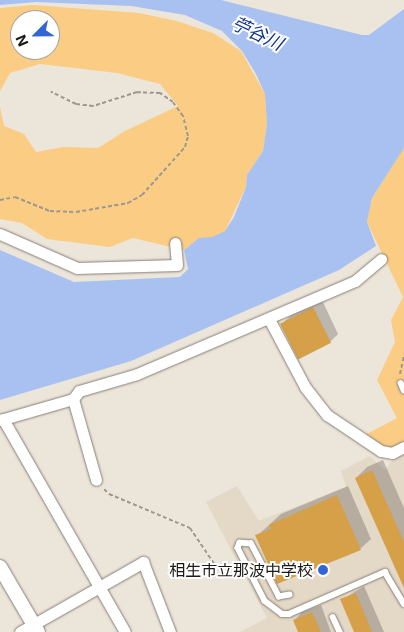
<!DOCTYPE html>
<html>
<head>
<meta charset="utf-8">
<style>
  body { margin:0 }
  #map { position:relative; width:404px; height:632px; overflow:hidden; background:#ece5da; font-family:Inter,"Noto Sans JP",sans-serif }
  div>[style] { position:absolute }
  [style*='--x'] { left:calc(var(--x)*1px); top:calc(var(--y)*1px); width:calc(var(--w)*1px); rotate:calc(var(--a)*1deg) }
  .built>* { inset:0; background:#e4d8c7 }
  .green>* { inset:0; background:#fbcc84 }
  .water>* { inset:0; background:#a8c1f1 }
  .shadow>* { inset:0; background:#0003 }
  .building>* { inset:0; background:#d5a048; transform-origin:0 0 }
  .path>* { height:2px; margin-top:-1px; transform-origin:0; background:repeating-linear-gradient(90deg,#9d988f 0 4px,transparent 0 6.5px) }
  .roads { filter:drop-shadow(0 0 1px #867f76) drop-shadow(0 0 1px #867f76) }
  .service>* { height:5.5px; margin:-2.75px; padding:0 2.75px; transform-origin:2.75px; border-radius:2.75px; background:#fff }
  .minor>* { height:11px; margin:-5.5px; padding:0 5.5px; transform-origin:5.5px; border-radius:5.5px; background:#fff }
  .tertiary>* { height:14px; margin:-7px; padding:0 7px; transform-origin:7px; border-radius:7px; background:#fff }
  .dots>* { width:14px; height:14px; translate:-50% -50%; box-sizing:border-box; border:2px solid #fff; border-radius:50% }
  span { translate:-50% -50%; white-space:nowrap; text-align:center; line-height:1.15; -webkit-text-stroke:4px #fff; paint-order:stroke }
  .poi-label { font-size:16px; color:#1c1a16 }
  .right { translate:-100% -50%; text-align:right }
  .water-label { font-size:18px; color:#0e348c; font-style:italic }
  .north { position:absolute; left:10px; top:10px; width:50px; height:50px; box-sizing:border-box; background:#fff; border:1px solid #a4a3a2; border-radius:50%; rotate:247deg; font-size:14px; font-weight:700; line-height:20px; text-align:center; color:#1c1a16 }
  .north::after { content:''; display:block; margin:auto; width:18px; height:22px; background:#3365d4; clip-path:polygon(50% 0,100% 100%,50% 72%,0 100%) }
</style>
</head>
<body>
<div id="map">
  <div class="built">
    <div style="clip-path:polygon(404px 454px,404px 632px,240px 632px,267px 618px,206px 502px,237px 486px,259px 521px,346px 487px,341px 471px,370px 456px,385px 470px,393px 459px)"></div>
  </div>
  <div class="green">
    <div style="clip-path:polygon(evenodd,33px 5px,139px 13px,177px 21px,213px 33px,241px 51px,265px 94px,267px 124px,263px 151px,247px 175px,246px 187px,225px 231px,212px 238px,199px 238px,184px 250px,133px 238px,110px 247px,47px 239px,22px 223px,0 219px,0 107px,4px 126px,24px 134px,36px 152px,63px 147px,98px 148px,125px 131px,178px 106px,160px 84px,117px 73px,40px 64px,10px 73px,0 91px,0 8px,33px 5px,20px 20px,50px 20px,50px 50px,20px 50px,20px 20px)"></div>
    <div style="clip-path:polygon(404px 148px,404px 443px,393px 448px,378px 445px,363px 436px,397px 418px,377px 380px,395px 342px,391px 320px,403px 297px,367px 222px,372px 198px)"></div>
  </div>
  <div class="water">
    <div style="clip-path:polygon(0 0,221px 0,362px 35px,369px 35px,404px 9px,404px 148px,372px 198px,367px 222px,376px 246px,339px 270px,131px 361px,0 400px,0 250px,74px 282px,180px 277px,188px 269px,184px 250px,199px 238px,212px 237px,225px 231px,234px 217px,246px 187px,247px 175px,263px 151px,267px 124px,265px 94px,256px 74px,242px 51px,222px 31px,185px 15px,131px 6px,36px 2px,0 5px)"></div>
  </div>
  <div class="shadow">
    <div style="clip-path:polygon(322px 300px,338px 334px,330px 342px,282px 324px,290px 316px)"></div>
    <div style="clip-path:polygon(383px 460px,404px 508px,404px 585px,356px 478px,367px 467px)"></div>
    <div style="clip-path:polygon(348px 486px,371px 539px,360px 549px,257px 536px,281px 514px)"></div>
    <div style="clip-path:polygon(364px 586px,384px 632px,356px 632px,342px 600px)"></div>
    <div style="clip-path:polygon(321px 605px,331px 632px,299px 632px,294px 621px,302px 612px)"></div>
  </div>
  <div class="building">
    <div style="left:313px;top:307px;width:40px;height:37px;rotate:63deg"></div>
    <div style="clip-path:polygon(372px 470px,404px 542px,404px 588px,355px 478px)"></div>
    <div style="clip-path:polygon(337px 495px,361px 550px,277px 584px,255px 535px,271px 529px,269px 525px)"></div>
    <div style="clip-path:polygon(356px 593px,372px 632px,354px 632px,340px 599px)"></div>
    <div style="clip-path:polygon(312px 612px,321px 632px,298px 632px,293px 620px)"></div>
  </div>
  <div class="path">
    <div style="--x:0;--y:200;--w:15;--a:-11"></div>
    <div style="--x:15;--y:197;--w:38;--a:22"></div>
    <div style="--x:50;--y:211;--w:26;--a:2"></div>
    <div style="--x:76;--y:212;--w:53;--a:-9.8"></div>
    <div style="--x:128;--y:203;--w:16;--a:-30"></div>
    <div style="--x:142;--y:195;--w:64;--a:-48.1"></div>
    <div style="--x:185;--y:147;--w:11;--a:-75"></div>
    <div style="--x:188;--y:136;--w:21;--a:-104"></div>
    <div style="--x:183;--y:116;--w:17;--a:-126"></div>
    <div style="--x:173;--y:102;--w:16;--a:-145"></div>
    <div style="--x:160;--y:93;--w:23;--a:-178"></div>
    <div style="--x:137;--y:92;--w:46;--a:162.3"></div>
    <div style="--x:93;--y:106;--w:17;--a:-173"></div>
    <div style="--x:76;--y:104;--w:28;--a:-154"></div>
    <div style="--x:400;--y:374;--w:19;--a:-78"></div>
    <div style="--x:104;--y:489;--w:7;--a:45"></div>
    <div style="--x:109;--y:494;--w:88;--a:22.8"></div>
    <div style="--x:190;--y:528;--w:45;--a:56"></div>
  </div>
  <div class="roads">
    <div class="service">
      <div style="--x:401;--y:383;--w:8;--a:67"></div>
      <div style="--x:290;--y:595;--w:11;--a:170"></div>
      <div style="--x:279;--y:597;--w:60;--a:-117.8"></div>
      <div style="--x:251;--y:544;--w:11;--a:-175"></div>
      <div style="--x:240;--y:543;--w:5;--a:112"></div>
      <div style="--x:238;--y:548;--w:59;--a:63"></div>
      <div style="--x:265;--y:601;--w:21;--a:37"></div>
      <div style="--x:282;--y:614;--w:7;--a:0"></div>
      <div style="--x:289;--y:614;--w:105;--a:-23.6"></div>
      <div style="--x:385;--y:572;--w:37;--a:59"></div>
      <div style="--x:333;--y:617;--w:17;--a:65"></div>
    </div>
    <div class="minor">
      <div style="--x:0;--y:234;--w:84;--a:23.8"></div>
      <div style="--x:77;--y:268;--w:100;--a:-1.7"></div>
      <div style="--x:177;--y:265;--w:22;--a:-95"></div>
      <div style="--x:269;--y:319;--w:77;--a:62.1"></div>
      <div style="--x:305;--y:387;--w:36;--a:52"></div>
      <div style="--x:327;--y:415;--w:65;--a:33.7"></div>
      <div style="--x:381;--y:451;--w:11;--a:10"></div>
      <div style="--x:392;--y:453;--w:13;--a:-27"></div>
      <div style="--x:73;--y:399;--w:10;--a:-53"></div>
      <div style="--x:79;--y:391;--w:60;--a:-16.3"></div>
      <div style="--x:137;--y:374;--w:237;--a:-23.1"></div>
      <div style="--x:355;--y:281;--w:34;--a:-40"></div>
      <div style="--x:3;--y:419;--w:245;--a:60.2"></div>
      <div style="--x:0;--y:420;--w:76;--a:-16"></div>
      <div style="--x:73;--y:399;--w:84;--a:74.1"></div>
      <div style="--x:20;--y:632;--w:142;--a:-29.6"></div>
      <div style="--x:143;--y:562;--w:75;--a:68.9"></div>
    </div>
    <div class="tertiary">
      <div style="--x:0;--y:567;--w:75;--a:59.7"></div>
    </div>
  </div>
  <div class="dots">
    <div style="left:323px;top:570px;background:#3365d4"></div>
  </div>
  <div class="poi-label">
    <span class="right" style="left:313px;top:570px">相生市立那波中学校</span>
  </div>
  <div class="water-label">
    <span style="left:257px;top:34px;rotate:25deg">苧谷川</span>
  </div>
  <div class="north">N</div>
</div>
</body>
</html>
